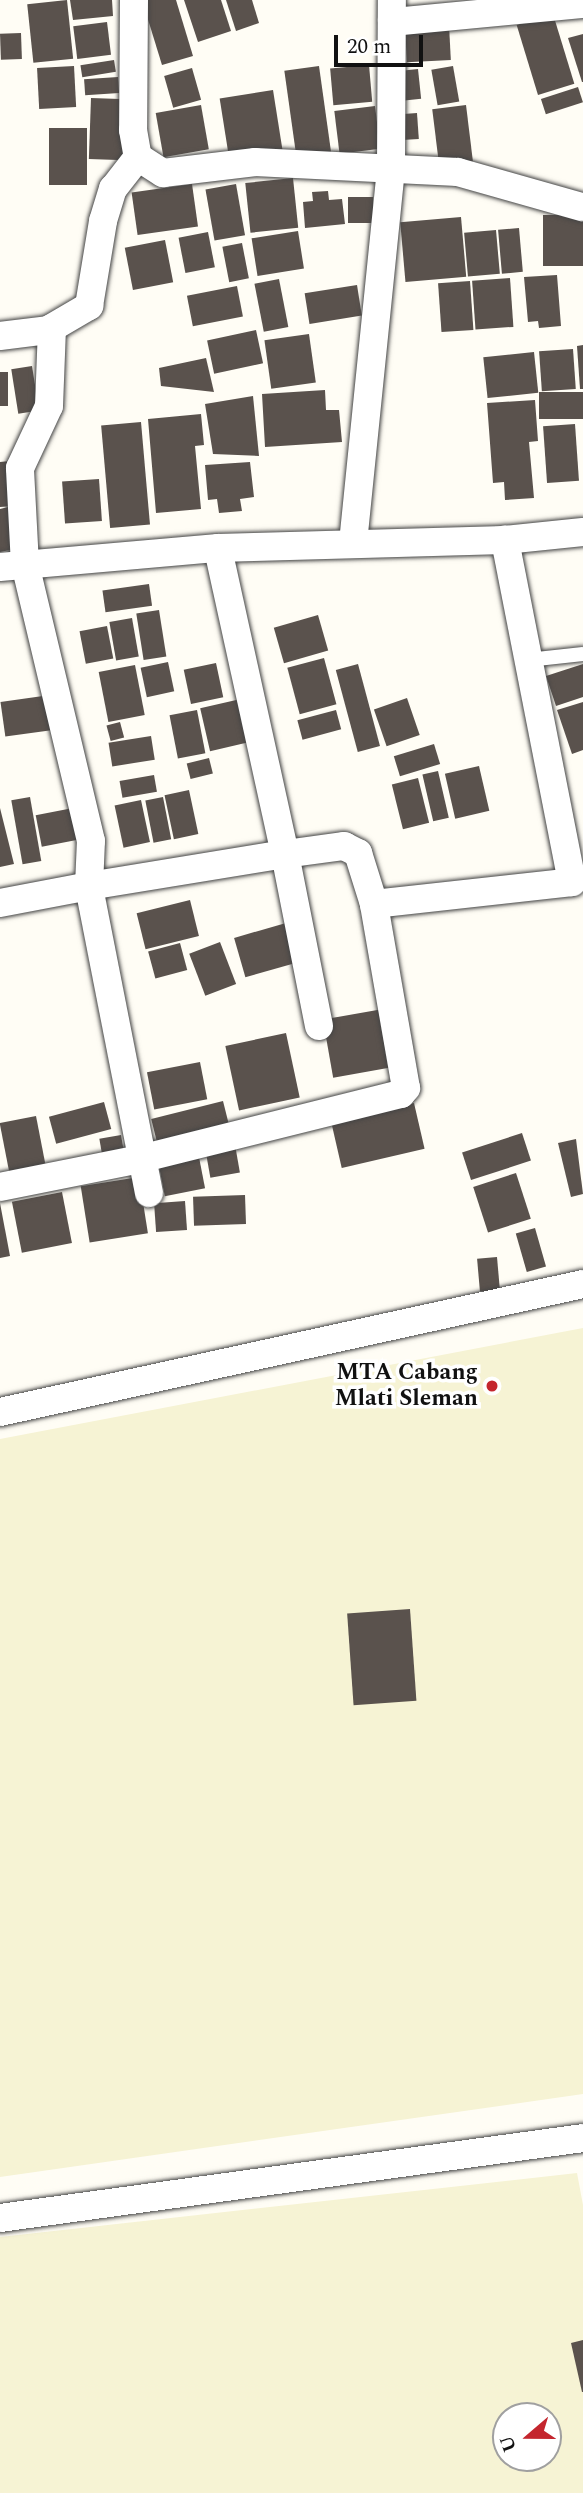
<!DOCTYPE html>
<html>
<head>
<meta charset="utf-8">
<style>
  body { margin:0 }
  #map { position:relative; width:583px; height:2493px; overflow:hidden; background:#fffdf5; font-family:Spectral,serif }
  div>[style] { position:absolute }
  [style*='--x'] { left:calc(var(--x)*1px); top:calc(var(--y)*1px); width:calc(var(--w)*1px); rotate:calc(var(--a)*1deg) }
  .farmland>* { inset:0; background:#f6f3d4 }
  .building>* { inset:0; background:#5a524d; transform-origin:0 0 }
  .roads { filter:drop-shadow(0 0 2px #444) drop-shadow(0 0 2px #444) }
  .service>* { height:14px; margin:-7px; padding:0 7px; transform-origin:7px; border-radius:7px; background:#fff }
  .minor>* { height:28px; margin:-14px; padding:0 14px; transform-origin:14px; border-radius:14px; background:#fff }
  .dots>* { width:19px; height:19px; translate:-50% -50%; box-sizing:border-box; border:4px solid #fff; border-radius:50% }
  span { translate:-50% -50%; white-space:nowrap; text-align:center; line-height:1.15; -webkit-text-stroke:7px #fff; paint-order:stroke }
  .poi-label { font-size:23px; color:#111; font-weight:700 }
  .right { translate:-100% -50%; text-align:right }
  .north { position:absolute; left:492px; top:2402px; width:70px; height:70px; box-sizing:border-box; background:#fff; border:2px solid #a0a0a0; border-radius:50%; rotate:250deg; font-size:19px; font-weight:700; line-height:28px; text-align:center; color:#111 }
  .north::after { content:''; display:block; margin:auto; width:24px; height:32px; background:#c4262e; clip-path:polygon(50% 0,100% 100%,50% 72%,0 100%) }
  .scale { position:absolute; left:334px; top:35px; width:89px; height:32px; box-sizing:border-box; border:4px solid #111; border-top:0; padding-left:9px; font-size:21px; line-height:24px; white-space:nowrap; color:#111; -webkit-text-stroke:5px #fff; paint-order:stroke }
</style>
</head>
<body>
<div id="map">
  <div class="farmland">
    <div style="clip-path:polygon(583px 1328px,583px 2094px,0 2177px,0 1439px)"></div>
    <div style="clip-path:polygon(evenodd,577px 2173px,583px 2205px,583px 2493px,0 2493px,0 2237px,577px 2173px,506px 2416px,548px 2416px,548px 2458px,506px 2458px,506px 2416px)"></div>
  </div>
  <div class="building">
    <div style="left:67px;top:0;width:59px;height:40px;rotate:84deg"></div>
    <div style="clip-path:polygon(70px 0,112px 0,113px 16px,73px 20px)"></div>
    <div style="clip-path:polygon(142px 0,176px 0,193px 56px,162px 65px)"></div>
    <div style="clip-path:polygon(184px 0,221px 0,231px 31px,198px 42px)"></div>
    <div style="clip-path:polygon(226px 0,252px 0,259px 23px,236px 31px)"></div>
    <div style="left:553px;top:14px;width:73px;height:38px;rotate:73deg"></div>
    <div style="left:107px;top:22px;width:33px;height:34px;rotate:83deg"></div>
    <div style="left:449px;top:25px;width:35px;height:44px;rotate:87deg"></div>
    <div style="left:21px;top:33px;width:26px;height:21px;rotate:88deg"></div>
    <div style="clip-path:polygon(583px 34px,583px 82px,582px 82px,568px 38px)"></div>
    <div style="left:114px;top:60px;width:12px;height:34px;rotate:81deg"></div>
    <div style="left:369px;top:65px;width:37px;height:39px;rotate:85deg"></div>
    <div style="left:74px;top:66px;width:41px;height:37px;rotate:87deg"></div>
    <div style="left:319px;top:66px;width:87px;height:35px;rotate:82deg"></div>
    <div style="left:453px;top:66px;width:36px;height:22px;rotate:80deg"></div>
    <div style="left:192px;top:68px;width:33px;height:29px;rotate:74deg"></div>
    <div style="left:418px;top:69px;width:30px;height:19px;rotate:84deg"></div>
    <div style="left:118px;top:77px;width:16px;height:34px;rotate:86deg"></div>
    <div style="left:578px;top:87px;width:16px;height:39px;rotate:72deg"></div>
    <div style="left:273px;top:90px;width:62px;height:54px;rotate:81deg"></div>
    <div style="left:91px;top:98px;width:36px;height:61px;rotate:2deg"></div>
    <div style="left:201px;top:105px;width:45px;height:46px;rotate:80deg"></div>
    <div style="left:466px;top:105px;width:57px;height:34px;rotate:83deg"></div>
    <div style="left:375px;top:106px;width:43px;height:41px;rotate:83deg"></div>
    <div style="left:417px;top:113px;width:26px;height:17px;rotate:86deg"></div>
    <div style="left:49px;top:128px;width:38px;height:57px"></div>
    <div style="left:293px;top:178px;width:50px;height:48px;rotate:84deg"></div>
    <div style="left:192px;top:184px;width:43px;height:61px;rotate:82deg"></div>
    <div style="left:236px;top:184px;width:52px;height:31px;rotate:80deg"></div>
    <div style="clip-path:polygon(328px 191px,329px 200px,342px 199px,345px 224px,305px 228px,303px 202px,313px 201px,312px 192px)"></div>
    <div style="left:348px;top:197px;width:25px;height:26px"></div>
    <div style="left:583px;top:215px;width:51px;height:40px;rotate:90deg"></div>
    <div style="left:461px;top:217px;width:60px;height:61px;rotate:85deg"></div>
    <div style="left:519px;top:228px;width:44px;height:21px;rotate:85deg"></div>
    <div style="left:496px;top:230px;width:44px;height:32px;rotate:85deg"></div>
    <div style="left:298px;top:231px;width:38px;height:47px;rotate:81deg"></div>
    <div style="left:208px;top:232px;width:36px;height:30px;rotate:79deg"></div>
    <div style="left:165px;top:240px;width:43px;height:41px;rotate:79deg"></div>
    <div style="left:242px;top:243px;width:36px;height:20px;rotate:79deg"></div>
    <div style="clip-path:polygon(557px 275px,561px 326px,539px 328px,538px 321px,528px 322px,524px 277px)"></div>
    <div style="left:510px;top:278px;width:49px;height:38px;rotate:86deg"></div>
    <div style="left:279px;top:279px;width:49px;height:25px;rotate:79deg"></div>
    <div style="left:470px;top:281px;width:49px;height:32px;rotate:86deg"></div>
    <div style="left:357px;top:285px;width:31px;height:53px;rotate:81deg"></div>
    <div style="left:237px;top:286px;width:31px;height:51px;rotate:79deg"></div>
    <div style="left:256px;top:330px;width:34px;height:50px;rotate:78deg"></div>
    <div style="left:309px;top:334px;width:49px;height:45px;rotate:82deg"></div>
    <div style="clip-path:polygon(583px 345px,583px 389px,580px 389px,577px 346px)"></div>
    <div style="left:573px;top:349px;width:40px;height:34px;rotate:86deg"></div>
    <div style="left:534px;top:352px;width:41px;height:51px;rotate:84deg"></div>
    <div style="clip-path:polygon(206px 358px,214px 392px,161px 386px,159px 368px)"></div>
    <div style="left:32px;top:366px;width:45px;height:21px;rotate:81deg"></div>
    <div style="left:0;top:372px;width:8px;height:34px"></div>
    <div style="clip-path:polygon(325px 390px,326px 410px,339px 410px,342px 442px,265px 447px,262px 394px)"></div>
    <div style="left:583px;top:392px;width:27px;height:44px;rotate:90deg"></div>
    <div style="clip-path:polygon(253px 396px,259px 456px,213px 454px,205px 404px)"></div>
    <div style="clip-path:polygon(535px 400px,538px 441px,529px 442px,534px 498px,505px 500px,504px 482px,493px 483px,487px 403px)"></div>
    <div style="clip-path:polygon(201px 414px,204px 445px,195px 446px,201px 509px,156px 513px,148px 419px)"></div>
    <div style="left:141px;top:422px;width:103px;height:40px;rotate:85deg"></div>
    <div style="left:575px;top:424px;width:57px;height:32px;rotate:86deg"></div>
    <div style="clip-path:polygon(10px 461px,14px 506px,0 507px,0 462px)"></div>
    <div style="clip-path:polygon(250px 462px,254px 497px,240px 499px,242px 511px,219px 513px,217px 499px,208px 500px,205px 465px)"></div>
    <div style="left:99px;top:479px;width:42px;height:37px;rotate:86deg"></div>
    <div style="clip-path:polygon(8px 507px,15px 549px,0 552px,0 509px)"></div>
    <div style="left:149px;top:584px;width:22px;height:47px;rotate:82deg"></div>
    <div style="left:159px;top:610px;width:47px;height:23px;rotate:81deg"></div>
    <div style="left:318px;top:615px;width:37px;height:46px;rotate:74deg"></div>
    <div style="left:132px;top:618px;width:39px;height:23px;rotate:80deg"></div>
    <div style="left:107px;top:626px;width:33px;height:28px;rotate:79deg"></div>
    <div style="left:324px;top:658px;width:48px;height:38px;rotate:75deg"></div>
    <div style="left:168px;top:662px;width:30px;height:28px;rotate:78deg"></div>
    <div style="left:216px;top:663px;width:35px;height:33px;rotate:78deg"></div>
    <div style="left:358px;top:664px;width:85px;height:23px;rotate:75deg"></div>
    <div style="clip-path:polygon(583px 664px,583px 697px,556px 706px,546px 676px)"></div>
    <div style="left:135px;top:665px;width:51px;height:37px;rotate:79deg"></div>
    <div style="left:50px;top:695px;width:35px;height:50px;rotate:82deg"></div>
    <div style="left:245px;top:698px;width:44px;height:46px;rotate:77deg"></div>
    <div style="left:407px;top:698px;width:39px;height:35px;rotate:71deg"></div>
    <div style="clip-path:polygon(583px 702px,583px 750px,572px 754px,557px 710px)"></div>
    <div style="left:197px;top:710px;width:44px;height:28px;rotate:79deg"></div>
    <div style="left:336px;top:710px;width:20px;height:40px;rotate:75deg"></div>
    <div style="left:120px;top:722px;width:16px;height:14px;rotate:75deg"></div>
    <div style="left:151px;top:736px;width:24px;height:43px;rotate:81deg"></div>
    <div style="left:434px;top:744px;width:21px;height:42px;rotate:73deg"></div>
    <div style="left:209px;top:758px;width:16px;height:23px;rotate:76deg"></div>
    <div style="left:479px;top:766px;width:46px;height:35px;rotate:77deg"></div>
    <div style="left:438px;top:771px;width:48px;height:16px;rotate:77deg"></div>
    <div style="left:154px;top:775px;width:17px;height:35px;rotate:80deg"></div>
    <div style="left:418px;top:778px;width:46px;height:27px;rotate:76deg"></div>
    <div style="left:189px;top:790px;width:45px;height:25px;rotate:78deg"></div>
    <div style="left:30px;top:797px;width:65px;height:19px;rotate:80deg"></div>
    <div style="left:163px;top:797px;width:43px;height:18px;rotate:79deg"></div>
    <div style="left:141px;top:800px;width:43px;height:27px;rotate:78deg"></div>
    <div style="clip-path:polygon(0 808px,14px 864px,0 867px)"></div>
    <div style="left:73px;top:808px;width:32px;height:38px;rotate:79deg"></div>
    <div style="left:190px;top:900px;width:37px;height:55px;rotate:76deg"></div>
    <div style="left:286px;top:923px;width:41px;height:54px;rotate:74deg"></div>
    <div style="left:220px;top:942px;width:45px;height:33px;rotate:69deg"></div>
    <div style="left:180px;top:943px;width:28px;height:33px;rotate:75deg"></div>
    <div style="left:383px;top:1009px;width:59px;height:61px;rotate:80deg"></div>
    <div style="left:286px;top:1033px;width:66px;height:62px;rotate:78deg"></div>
    <div style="left:200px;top:1062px;width:38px;height:54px;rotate:79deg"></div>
    <div style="left:223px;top:1101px;width:30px;height:74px;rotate:76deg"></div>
    <div style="left:104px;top:1102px;width:28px;height:57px;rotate:75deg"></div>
    <div style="left:414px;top:1103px;width:47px;height:85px;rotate:77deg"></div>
    <div style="left:36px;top:1116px;width:53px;height:37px;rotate:79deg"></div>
    <div style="left:522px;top:1133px;width:29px;height:63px;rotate:72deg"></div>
    <div style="left:121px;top:1135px;width:22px;height:22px;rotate:80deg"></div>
    <div style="left:234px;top:1139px;width:34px;height:30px;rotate:80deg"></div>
    <div style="clip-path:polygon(576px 1139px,583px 1194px,571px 1197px,558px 1143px)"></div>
    <div style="left:198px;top:1152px;width:37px;height:41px;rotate:79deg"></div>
    <div style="left:516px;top:1173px;width:48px;height:45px;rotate:72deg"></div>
    <div style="left:139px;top:1177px;width:57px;height:59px;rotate:81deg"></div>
    <div style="left:62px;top:1192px;width:52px;height:51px;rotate:79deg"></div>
    <div style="left:245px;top:1195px;width:29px;height:52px;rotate:88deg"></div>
    <div style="left:185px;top:1201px;width:29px;height:31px;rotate:86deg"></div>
    <div style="clip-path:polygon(0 1203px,10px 1256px,0 1258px)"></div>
    <div style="left:535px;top:1228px;width:40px;height:20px;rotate:74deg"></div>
    <div style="left:497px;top:1257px;width:33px;height:20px;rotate:85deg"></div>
    <div style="left:410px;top:1609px;width:92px;height:63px;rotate:86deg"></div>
    <div style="clip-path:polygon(583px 2340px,583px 2392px,582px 2392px,571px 2343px)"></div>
  </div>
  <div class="roads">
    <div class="service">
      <div style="--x:528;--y:660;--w:55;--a:-6.2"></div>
    </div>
    <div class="minor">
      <div style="--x:134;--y:0;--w:130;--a:90.4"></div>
      <div style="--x:133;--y:130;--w:27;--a:80"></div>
      <div style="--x:138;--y:157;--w:30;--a:33"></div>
      <div style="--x:163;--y:173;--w:93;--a:-6.8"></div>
      <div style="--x:255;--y:162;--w:203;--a:2.8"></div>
      <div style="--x:458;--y:172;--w:129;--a:15.8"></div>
      <div style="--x:392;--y:22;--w:192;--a:-5.4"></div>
      <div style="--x:0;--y:336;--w:48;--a:-7.1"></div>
      <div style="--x:48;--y:330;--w:48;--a:-30.3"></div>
      <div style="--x:89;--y:306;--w:86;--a:-80.6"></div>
      <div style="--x:103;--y:221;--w:34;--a:-73"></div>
      <div style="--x:113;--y:189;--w:41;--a:-52"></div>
      <div style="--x:353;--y:543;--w:377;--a:-84.2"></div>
      <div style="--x:391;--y:168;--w:168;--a:-89.7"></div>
      <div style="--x:0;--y:567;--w:219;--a:-5"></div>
      <div style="--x:218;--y:548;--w:287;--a:-1.6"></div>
      <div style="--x:505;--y:540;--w:78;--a:-5.9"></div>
      <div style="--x:0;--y:903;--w:91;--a:-10.8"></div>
      <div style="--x:89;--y:886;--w:45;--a:-87.5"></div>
      <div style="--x:91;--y:841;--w:284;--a:-103.4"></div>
      <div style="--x:25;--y:565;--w:97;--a:-93"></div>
      <div style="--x:20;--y:468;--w:68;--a:-64.9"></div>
      <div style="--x:49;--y:406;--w:78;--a:-87.8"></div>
      <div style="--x:319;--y:1026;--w:175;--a:-101.2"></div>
      <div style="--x:285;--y:854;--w:60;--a:-7.7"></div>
      <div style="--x:344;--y:846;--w:16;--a:27"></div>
      <div style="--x:358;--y:853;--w:53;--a:72.6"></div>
      <div style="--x:374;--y:904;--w:199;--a:-6.3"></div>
      <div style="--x:572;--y:882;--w:349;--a:-101.1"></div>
      <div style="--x:0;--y:1187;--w:143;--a:-11.3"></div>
      <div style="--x:140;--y:1159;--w:269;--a:-14"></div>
      <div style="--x:401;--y:1094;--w:8;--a:-50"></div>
      <div style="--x:406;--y:1088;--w:187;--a:-99.9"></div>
      <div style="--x:149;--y:1193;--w:313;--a:-101.1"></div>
      <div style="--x:89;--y:886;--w:199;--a:-9.3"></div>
      <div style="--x:285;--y:854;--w:313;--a:-102.4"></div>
      <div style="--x:0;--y:1412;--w:597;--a:-12.38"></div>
      <div style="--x:0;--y:2218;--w:588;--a:-7.81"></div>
    </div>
  </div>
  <div class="dots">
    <div style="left:492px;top:1386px;background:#c4262e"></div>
  </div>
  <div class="poi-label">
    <span class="right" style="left:478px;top:1386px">MTA Cabang<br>Mlati Sleman</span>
  </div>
  <div class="north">U</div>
  <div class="scale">20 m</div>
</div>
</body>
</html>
